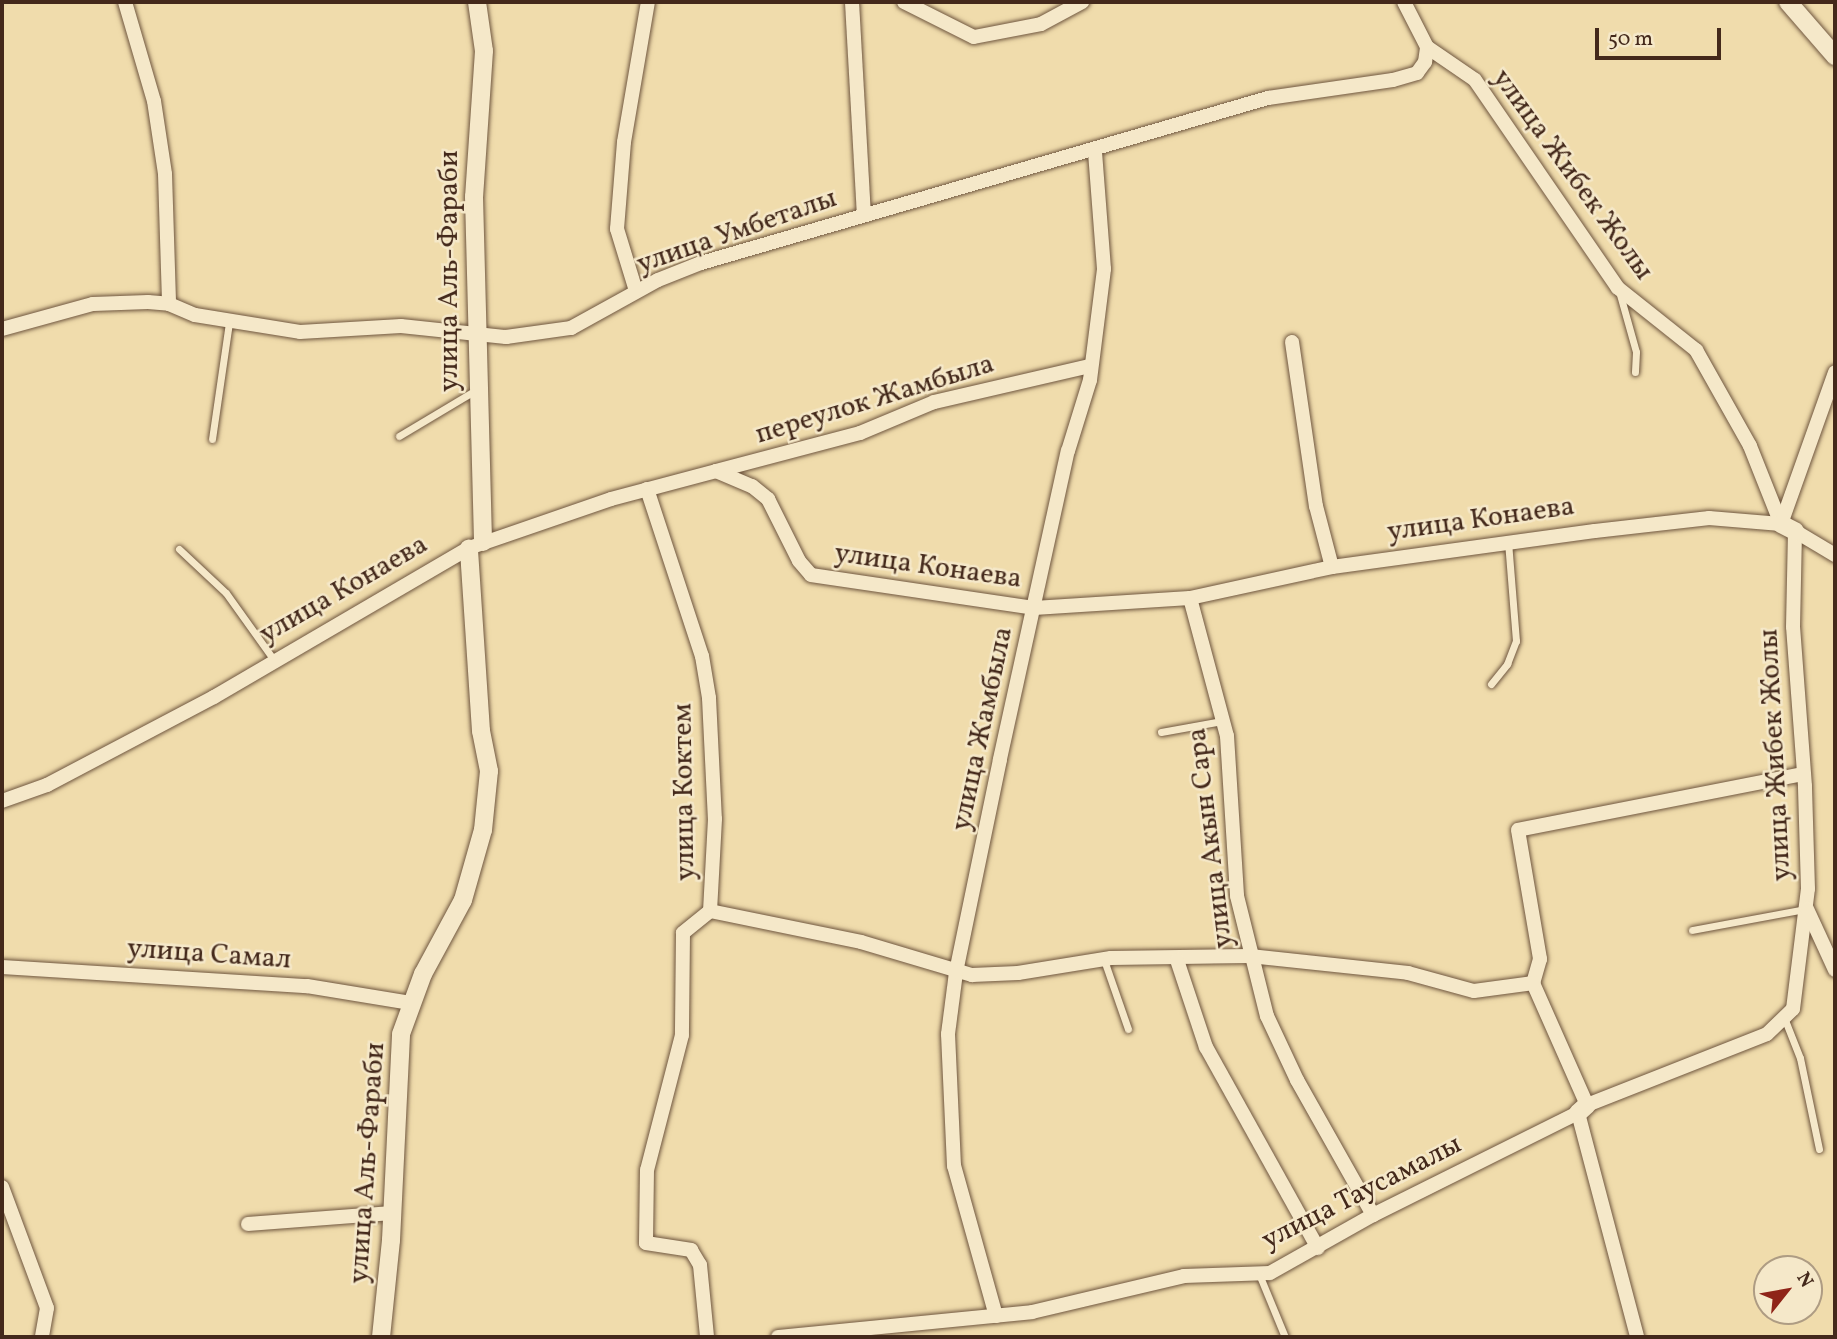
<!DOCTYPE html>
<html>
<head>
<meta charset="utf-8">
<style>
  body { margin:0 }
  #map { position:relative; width:1837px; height:1339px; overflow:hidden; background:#f0dcac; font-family:Vollkorn,serif }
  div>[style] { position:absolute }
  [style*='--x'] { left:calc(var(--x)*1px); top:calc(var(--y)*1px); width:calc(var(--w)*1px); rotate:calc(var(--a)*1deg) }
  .roads { filter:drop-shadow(0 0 2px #6f563f) drop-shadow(0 0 2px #6f563f) }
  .service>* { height:7px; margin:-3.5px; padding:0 3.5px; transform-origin:3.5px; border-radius:3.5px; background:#f5e8c9 }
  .minor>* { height:14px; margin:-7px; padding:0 7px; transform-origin:7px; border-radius:7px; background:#f5e8c9 }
  .tertiary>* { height:18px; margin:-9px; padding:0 9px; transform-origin:9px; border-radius:9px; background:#f5e8c9 }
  span { translate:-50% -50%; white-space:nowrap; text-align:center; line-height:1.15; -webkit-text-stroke:5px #f5e8c9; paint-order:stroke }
  .street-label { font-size:28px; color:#44291b }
  .frame { position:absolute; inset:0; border:4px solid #44291b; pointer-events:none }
  .north { position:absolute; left:1753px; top:1255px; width:70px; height:70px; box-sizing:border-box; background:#f5e8c9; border:2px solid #ae9c83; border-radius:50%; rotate:59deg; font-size:19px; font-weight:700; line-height:28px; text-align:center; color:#44291b }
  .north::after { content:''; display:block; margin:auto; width:24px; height:32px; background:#8f2418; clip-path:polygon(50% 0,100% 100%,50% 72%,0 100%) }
  .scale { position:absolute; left:1595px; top:28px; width:126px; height:32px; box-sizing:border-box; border:4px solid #44291b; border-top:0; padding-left:9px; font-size:21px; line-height:24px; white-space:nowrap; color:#44291b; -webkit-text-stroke:5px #f5e8c9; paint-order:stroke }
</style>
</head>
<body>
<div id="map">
  <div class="roads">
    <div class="service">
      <div style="--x:1619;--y:291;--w:63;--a:74.4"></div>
      <div style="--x:1636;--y:352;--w:20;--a:93"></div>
      <div style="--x:399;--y:436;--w:90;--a:-30.9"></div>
      <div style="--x:212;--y:439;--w:118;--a:-81.7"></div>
      <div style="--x:179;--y:549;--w:64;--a:43.1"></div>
      <div style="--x:226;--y:593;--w:82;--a:54.4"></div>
      <div style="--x:1491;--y:684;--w:26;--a:-51"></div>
      <div style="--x:1507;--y:664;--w:25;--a:-69"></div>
      <div style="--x:1516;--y:641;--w:100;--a:-94.6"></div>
      <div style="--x:1161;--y:732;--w:62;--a:-10.2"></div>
      <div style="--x:1692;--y:930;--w:115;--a:-10.5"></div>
      <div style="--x:1104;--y:960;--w:73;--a:70.8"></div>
      <div style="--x:1785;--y:1020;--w:41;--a:68.5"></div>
      <div style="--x:1800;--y:1058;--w:93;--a:78.2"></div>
      <div style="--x:1259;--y:1274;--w:68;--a:67.6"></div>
    </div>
    <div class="minor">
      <div style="--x:125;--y:2;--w:103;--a:73.7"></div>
      <div style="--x:154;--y:101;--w:74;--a:81.4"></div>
      <div style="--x:165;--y:174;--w:130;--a:88.2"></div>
      <div style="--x:852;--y:2;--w:213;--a:86.8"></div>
      <div style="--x:904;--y:2;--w:78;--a:26.6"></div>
      <div style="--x:974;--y:37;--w:68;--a:-11"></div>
      <div style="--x:1041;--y:24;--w:47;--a:-28.2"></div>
      <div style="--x:1404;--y:2;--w:51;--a:62.9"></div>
      <div style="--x:1427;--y:47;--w:58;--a:34.5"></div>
      <div style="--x:1475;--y:80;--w:252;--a:55.5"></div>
      <div style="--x:1618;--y:288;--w:100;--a:38.5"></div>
      <div style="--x:1696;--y:350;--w:110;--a:60.6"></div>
      <div style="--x:1750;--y:446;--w:84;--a:68.3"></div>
      <div style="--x:636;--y:291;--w:65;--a:-107"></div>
      <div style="--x:617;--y:229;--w:87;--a:-85.4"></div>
      <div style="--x:624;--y:142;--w:142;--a:-80.3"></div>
      <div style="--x:2;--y:329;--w:94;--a:-15.4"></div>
      <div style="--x:93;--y:304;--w:55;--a:-2.1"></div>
      <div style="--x:148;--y:302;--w:21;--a:5"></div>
      <div style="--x:169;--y:304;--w:28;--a:23"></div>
      <div style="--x:195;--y:315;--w:106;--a:9.2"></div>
      <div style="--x:300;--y:332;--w:101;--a:-3.4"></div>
      <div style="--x:401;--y:326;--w:106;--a:6"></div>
      <div style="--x:506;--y:337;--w:66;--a:-7.9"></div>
      <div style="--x:571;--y:328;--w:99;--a:-28.9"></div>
      <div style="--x:658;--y:280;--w:46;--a:-21.6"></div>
      <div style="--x:701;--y:263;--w:591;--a:-16.23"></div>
      <div style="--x:1268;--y:98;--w:126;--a:-8.2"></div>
      <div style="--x:1393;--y:80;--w:25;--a:-16"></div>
      <div style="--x:1417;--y:73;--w:14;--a:-54"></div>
      <div style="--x:1425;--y:62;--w:15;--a:-82"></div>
      <div style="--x:1292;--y:342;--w:166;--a:81.7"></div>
      <div style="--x:1316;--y:506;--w:63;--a:75.3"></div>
      <div style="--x:716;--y:471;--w:149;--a:-14.8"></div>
      <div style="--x:860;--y:433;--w:80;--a:-22.7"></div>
      <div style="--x:934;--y:402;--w:160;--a:-13"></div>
      <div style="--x:647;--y:489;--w:176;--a:71.8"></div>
      <div style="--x:702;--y:656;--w:43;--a:80.5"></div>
      <div style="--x:709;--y:698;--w:121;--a:87.2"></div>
      <div style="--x:715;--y:819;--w:92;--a:93.1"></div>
      <div style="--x:710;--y:911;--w:35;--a:141"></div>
      <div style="--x:683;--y:933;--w:102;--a:90.6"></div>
      <div style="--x:682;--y:1035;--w:139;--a:104.5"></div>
      <div style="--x:647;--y:1170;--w:73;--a:90.8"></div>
      <div style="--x:646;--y:1243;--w:46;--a:8.8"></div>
      <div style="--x:691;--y:1250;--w:17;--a:59"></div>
      <div style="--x:700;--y:1265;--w:72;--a:84.4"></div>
      <div style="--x:1781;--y:524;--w:161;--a:-70.4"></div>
      <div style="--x:1190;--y:598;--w:143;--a:75"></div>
      <div style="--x:1227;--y:736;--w:160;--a:86.4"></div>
      <div style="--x:1237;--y:896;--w:124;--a:76"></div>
      <div style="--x:1267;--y:1016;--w:71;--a:64.9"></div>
      <div style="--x:1297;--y:1080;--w:155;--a:60.6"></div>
      <div style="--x:1803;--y:774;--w:290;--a:168.9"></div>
      <div style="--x:1518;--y:830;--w:131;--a:80.3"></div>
      <div style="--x:1540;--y:959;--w:25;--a:106"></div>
      <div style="--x:1533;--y:983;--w:133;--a:66.1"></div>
      <div style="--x:1587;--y:1105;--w:193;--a:-21.5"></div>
      <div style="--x:1767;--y:1034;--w:36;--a:-44"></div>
      <div style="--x:1793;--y:1009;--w:121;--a:-82.9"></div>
      <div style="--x:1808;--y:889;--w:103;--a:-91.7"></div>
      <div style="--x:1805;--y:786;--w:159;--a:-94.3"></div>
      <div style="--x:1793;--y:627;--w:96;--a:-88.8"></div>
      <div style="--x:1795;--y:531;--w:47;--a:31"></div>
      <div style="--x:2;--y:801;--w:48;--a:-19.6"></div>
      <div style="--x:47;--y:785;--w:189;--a:-27.8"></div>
      <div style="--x:214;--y:697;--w:295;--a:-30.3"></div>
      <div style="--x:469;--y:548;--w:150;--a:-19"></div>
      <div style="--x:611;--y:499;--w:109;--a:-14.9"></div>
      <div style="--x:716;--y:471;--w:39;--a:23"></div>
      <div style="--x:752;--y:486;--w:21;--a:39"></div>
      <div style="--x:768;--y:499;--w:69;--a:63.4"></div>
      <div style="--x:799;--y:561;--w:18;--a:49"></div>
      <div style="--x:811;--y:575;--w:225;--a:8.4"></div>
      <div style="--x:1034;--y:608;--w:156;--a:-3.7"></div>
      <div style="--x:1190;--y:598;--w:145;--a:-12.3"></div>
      <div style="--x:1332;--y:567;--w:265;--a:-7.8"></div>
      <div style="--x:1595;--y:531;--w:115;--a:-6.5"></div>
      <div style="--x:1709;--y:518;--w:72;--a:4.8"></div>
      <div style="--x:1807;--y:909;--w:67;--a:65.3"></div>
      <div style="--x:710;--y:911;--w:154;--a:11.6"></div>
      <div style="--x:861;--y:942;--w:116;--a:16.6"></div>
      <div style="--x:972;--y:975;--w:46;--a:-2.5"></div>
      <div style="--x:1018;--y:973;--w:94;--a:-9.2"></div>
      <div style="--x:1111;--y:958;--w:139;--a:-0.8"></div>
      <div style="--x:1250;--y:956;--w:159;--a:6.1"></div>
      <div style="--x:1408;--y:973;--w:68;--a:15.3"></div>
      <div style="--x:1474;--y:991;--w:60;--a:-7.7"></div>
      <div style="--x:1177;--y:960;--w:92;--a:71.6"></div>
      <div style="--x:1206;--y:1047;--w:230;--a:60.9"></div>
      <div style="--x:2;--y:967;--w:306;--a:3.6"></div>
      <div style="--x:307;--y:986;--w:105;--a:9.3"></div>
      <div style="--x:2;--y:1187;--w:129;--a:69.6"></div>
      <div style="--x:47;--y:1308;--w:29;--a:100"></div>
      <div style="--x:248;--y:1224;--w:144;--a:-4.4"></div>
      <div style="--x:996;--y:1316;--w:156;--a:-105.6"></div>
      <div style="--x:954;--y:1166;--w:132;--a:-92.6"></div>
      <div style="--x:948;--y:1034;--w:63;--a:-82.6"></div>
      <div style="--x:956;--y:972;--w:217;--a:-78.3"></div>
      <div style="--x:1000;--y:759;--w:315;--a:-77.6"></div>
      <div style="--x:1068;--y:451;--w:74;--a:-72.8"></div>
      <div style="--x:1090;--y:380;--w:112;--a:-82.8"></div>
      <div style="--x:1104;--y:269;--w:118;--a:-94.4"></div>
      <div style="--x:778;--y:1337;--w:255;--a:-5.6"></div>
      <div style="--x:1032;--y:1312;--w:156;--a:-13.3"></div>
      <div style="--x:1184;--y:1276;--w:86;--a:-2"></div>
      <div style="--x:1270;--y:1273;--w:118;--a:-29.4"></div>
      <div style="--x:1373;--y:1215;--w:229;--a:-26.5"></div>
      <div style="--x:1578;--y:1113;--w:232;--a:75.2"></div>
    </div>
    <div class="tertiary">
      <div style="--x:477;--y:2;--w:49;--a:81.9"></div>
      <div style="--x:484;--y:51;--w:146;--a:93.9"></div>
      <div style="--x:474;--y:197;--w:345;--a:88.5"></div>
      <div style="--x:1788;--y:2;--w:72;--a:49"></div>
      <div style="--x:1781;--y:524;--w:16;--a:27"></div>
      <div style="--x:1578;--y:1113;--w:12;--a:-42"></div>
      <div style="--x:381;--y:1337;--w:98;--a:-84.1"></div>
      <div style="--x:391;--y:1240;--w:206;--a:-87.2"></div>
      <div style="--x:401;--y:1034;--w:64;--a:-69.9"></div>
      <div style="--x:423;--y:974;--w:84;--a:-61.6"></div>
      <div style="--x:463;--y:900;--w:73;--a:-74.1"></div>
      <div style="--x:483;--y:830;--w:59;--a:-84.2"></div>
      <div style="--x:489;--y:771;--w:41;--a:-101.3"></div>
      <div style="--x:481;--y:731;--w:183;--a:-93.8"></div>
    </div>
  </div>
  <div class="street-label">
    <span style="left:1572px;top:175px;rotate:54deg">улица Жибек Жолы</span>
    <span style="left:737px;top:232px;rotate:-19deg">улица Умбеталы</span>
    <span style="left:450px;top:271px;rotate:-90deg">улица Аль-Фараби</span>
    <span style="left:875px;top:400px;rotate:-17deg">переулок Жамбыла</span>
    <span style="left:1481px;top:520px;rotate:-8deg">улица Конаева</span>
    <span style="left:928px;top:567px;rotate:8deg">улица Конаева</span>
    <span style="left:344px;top:590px;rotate:-30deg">улица Конаева</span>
    <span style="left:983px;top:729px;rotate:-78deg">улица Жамбыла</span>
    <span style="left:1776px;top:755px;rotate:-93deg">улица Жибек Жолы</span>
    <span style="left:685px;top:792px;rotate:-91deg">улица Коктем</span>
    <span style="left:1211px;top:838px;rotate:-97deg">улица Акын Сара</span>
    <span style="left:209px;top:955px;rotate:4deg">улица Самал</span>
    <span style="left:368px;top:1163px;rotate:-86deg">улица Аль-Фараби</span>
    <span style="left:1362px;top:1193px;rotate:-27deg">улица Таусамалы</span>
  </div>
  <div class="frame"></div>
  <div class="north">N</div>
  <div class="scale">50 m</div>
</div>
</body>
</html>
